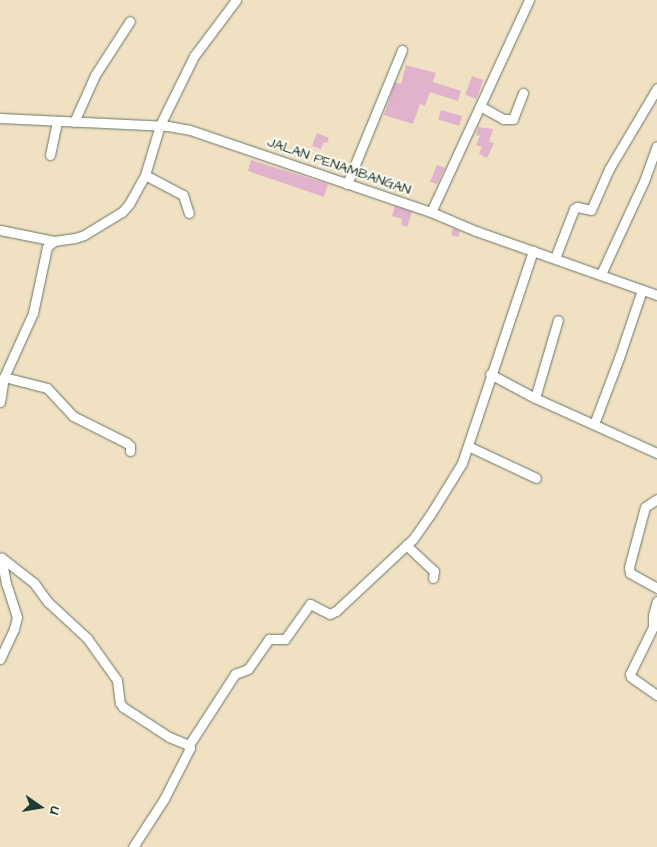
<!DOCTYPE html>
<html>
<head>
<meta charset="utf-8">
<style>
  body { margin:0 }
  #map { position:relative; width:657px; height:847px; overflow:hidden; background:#efe1c2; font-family:"Architects Daughter",sans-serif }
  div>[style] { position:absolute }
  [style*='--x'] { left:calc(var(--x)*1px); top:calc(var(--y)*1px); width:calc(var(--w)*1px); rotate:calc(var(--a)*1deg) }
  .building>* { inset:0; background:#e1b2cc; transform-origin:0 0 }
  .roads { filter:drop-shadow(0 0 1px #687666) drop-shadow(0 0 1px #687666) }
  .minor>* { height:9px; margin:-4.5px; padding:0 4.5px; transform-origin:4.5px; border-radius:4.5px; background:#fff }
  span { translate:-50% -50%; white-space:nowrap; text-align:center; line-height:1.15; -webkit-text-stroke:4.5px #fbf7ec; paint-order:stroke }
  .street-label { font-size:14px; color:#1f3d34 }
  .north { position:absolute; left:15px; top:782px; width:50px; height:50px; -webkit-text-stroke:4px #fbf7ec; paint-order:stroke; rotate:103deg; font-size:14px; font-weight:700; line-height:20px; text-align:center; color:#1f3d34 }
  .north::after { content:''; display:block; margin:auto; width:18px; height:22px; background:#1f3d34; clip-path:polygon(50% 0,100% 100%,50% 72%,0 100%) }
</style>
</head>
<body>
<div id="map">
  <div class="building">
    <div style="clip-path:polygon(406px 65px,436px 73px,433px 82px,461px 91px,458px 101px,430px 92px,425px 106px,420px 104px,413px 124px,384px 115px,395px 82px,401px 84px)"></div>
    <div style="left:472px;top:76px;width:12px;height:20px;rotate:20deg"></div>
    <div style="left:441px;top:110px;width:22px;height:10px;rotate:16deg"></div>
    <div style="clip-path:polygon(478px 127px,493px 129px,489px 142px,494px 143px,487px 158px,479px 154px,482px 147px,476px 145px,480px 136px,476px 135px)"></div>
    <div style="clip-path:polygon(317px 133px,329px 138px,327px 143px,324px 142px,321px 149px,312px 146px)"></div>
    <div style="clip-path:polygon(251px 160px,328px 184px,324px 197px,248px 171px)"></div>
    <div style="clip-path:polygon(437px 165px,445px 168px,437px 184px,430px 182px)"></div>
    <div style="clip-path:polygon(395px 206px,412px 212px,407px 227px,401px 225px,402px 219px,392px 216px)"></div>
    <div style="clip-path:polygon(453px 228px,460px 231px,458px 237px,451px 235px)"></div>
  </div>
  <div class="roads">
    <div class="minor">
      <div style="--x:480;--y:106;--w:26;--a:29"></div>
      <div style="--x:503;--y:119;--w:10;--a:0"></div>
      <div style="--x:513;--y:119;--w:28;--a:-69"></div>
      <div style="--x:0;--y:118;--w:168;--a:2.7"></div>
      <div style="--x:168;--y:126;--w:22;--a:10"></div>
      <div style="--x:190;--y:130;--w:255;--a:18.8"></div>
      <div style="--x:431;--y:212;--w:49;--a:22.9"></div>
      <div style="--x:476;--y:231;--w:192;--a:19.5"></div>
      <div style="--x:74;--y:122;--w:51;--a:-65.9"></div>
      <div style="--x:95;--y:75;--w:64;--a:-57.1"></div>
      <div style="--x:50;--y:155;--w:34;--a:-78"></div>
      <div style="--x:145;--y:175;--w:43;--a:27.8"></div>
      <div style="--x:183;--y:195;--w:19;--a:72"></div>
      <div style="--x:347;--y:184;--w:145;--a:-67.7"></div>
      <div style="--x:431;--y:212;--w:234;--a:-65.2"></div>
      <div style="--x:0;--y:230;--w:55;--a:11.5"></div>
      <div style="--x:555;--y:258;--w:53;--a:-68.8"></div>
      <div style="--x:574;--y:209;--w:4;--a:-34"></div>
      <div style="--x:577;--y:207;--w:14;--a:12"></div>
      <div style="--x:591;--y:210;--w:45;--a:-66.3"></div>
      <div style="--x:609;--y:169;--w:94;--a:-59.3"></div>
      <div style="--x:601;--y:274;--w:102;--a:-65.2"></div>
      <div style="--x:644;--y:181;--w:37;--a:-70"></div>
      <div style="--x:490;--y:374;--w:51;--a:28.1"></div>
      <div style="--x:535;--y:398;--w:134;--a:24.3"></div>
      <div style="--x:4;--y:377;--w:44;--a:14.3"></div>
      <div style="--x:47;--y:388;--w:38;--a:47"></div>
      <div style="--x:73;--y:416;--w:60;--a:26.6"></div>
      <div style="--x:127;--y:443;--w:4;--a:45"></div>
      <div style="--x:130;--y:446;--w:5;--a:90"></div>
      <div style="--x:535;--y:398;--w:81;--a:-73.6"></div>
      <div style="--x:0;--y:402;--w:25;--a:-81"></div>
      <div style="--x:4;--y:377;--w:70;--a:-65.6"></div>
      <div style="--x:33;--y:313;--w:67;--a:-78"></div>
      <div style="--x:47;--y:247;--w:9;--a:-41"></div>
      <div style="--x:54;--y:241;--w:21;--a:-8"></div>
      <div style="--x:75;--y:238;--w:9;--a:-18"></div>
      <div style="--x:84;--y:235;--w:44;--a:-31.2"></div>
      <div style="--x:122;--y:212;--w:11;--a:-49"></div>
      <div style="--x:129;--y:204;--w:33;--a:-61"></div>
      <div style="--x:145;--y:175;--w:52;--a:-73.3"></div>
      <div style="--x:160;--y:125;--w:77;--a:-63.8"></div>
      <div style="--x:194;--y:56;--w:70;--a:-53.1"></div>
      <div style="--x:594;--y:424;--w:71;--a:-69.3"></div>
      <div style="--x:619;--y:358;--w:72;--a:-71.3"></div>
      <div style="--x:468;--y:446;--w:75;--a:25.2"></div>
      <div style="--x:657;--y:499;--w:14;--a:146"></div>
      <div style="--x:645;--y:507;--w:62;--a:104.9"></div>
      <div style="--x:629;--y:567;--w:6;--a:81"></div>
      <div style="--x:630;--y:573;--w:31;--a:29"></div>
      <div style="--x:406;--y:545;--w:38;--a:43"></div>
      <div style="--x:434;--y:571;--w:7;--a:98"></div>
      <div style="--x:2;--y:558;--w:41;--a:38"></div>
      <div style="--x:34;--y:583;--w:24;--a:54"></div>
      <div style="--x:48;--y:602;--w:53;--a:42.7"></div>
      <div style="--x:87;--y:638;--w:52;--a:54.5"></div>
      <div style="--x:117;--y:680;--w:23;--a:83"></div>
      <div style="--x:120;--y:703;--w:5;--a:53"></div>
      <div style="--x:123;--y:707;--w:55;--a:33.1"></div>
      <div style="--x:169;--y:737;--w:22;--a:22"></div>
      <div style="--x:189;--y:745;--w:85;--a:-57.1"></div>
      <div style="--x:235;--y:674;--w:14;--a:-21"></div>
      <div style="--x:248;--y:669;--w:37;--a:-55"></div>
      <div style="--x:269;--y:639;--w:16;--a:0"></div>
      <div style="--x:285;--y:639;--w:43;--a:-54.5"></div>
      <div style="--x:310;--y:604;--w:22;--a:27"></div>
      <div style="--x:330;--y:614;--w:7;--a:-27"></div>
      <div style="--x:336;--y:611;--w:105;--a:-43.1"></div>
      <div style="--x:413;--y:539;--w:29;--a:-55"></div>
      <div style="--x:430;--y:515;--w:61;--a:-58.4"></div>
      <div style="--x:462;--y:463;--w:224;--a:-71.5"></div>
      <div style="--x:657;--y:601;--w:15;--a:106"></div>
      <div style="--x:653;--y:615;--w:12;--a:90"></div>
      <div style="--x:653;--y:627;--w:52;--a:116.1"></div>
      <div style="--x:630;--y:674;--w:3;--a:72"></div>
      <div style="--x:631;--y:677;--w:32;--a:35"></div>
      <div style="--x:0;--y:659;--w:33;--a:-65"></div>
      <div style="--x:14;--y:629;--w:12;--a:-76"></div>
      <div style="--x:17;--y:617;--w:35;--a:-108"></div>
      <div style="--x:6;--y:584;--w:27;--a:-100"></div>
      <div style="--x:133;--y:847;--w:57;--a:-57.1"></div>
      <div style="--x:164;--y:799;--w:57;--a:-63"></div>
      <div style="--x:190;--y:748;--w:3;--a:-135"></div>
    </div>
  </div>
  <div class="street-label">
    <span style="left:339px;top:166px;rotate:19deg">JALAN PENAMBANGAN</span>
  </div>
  <div class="north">U</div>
</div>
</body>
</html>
